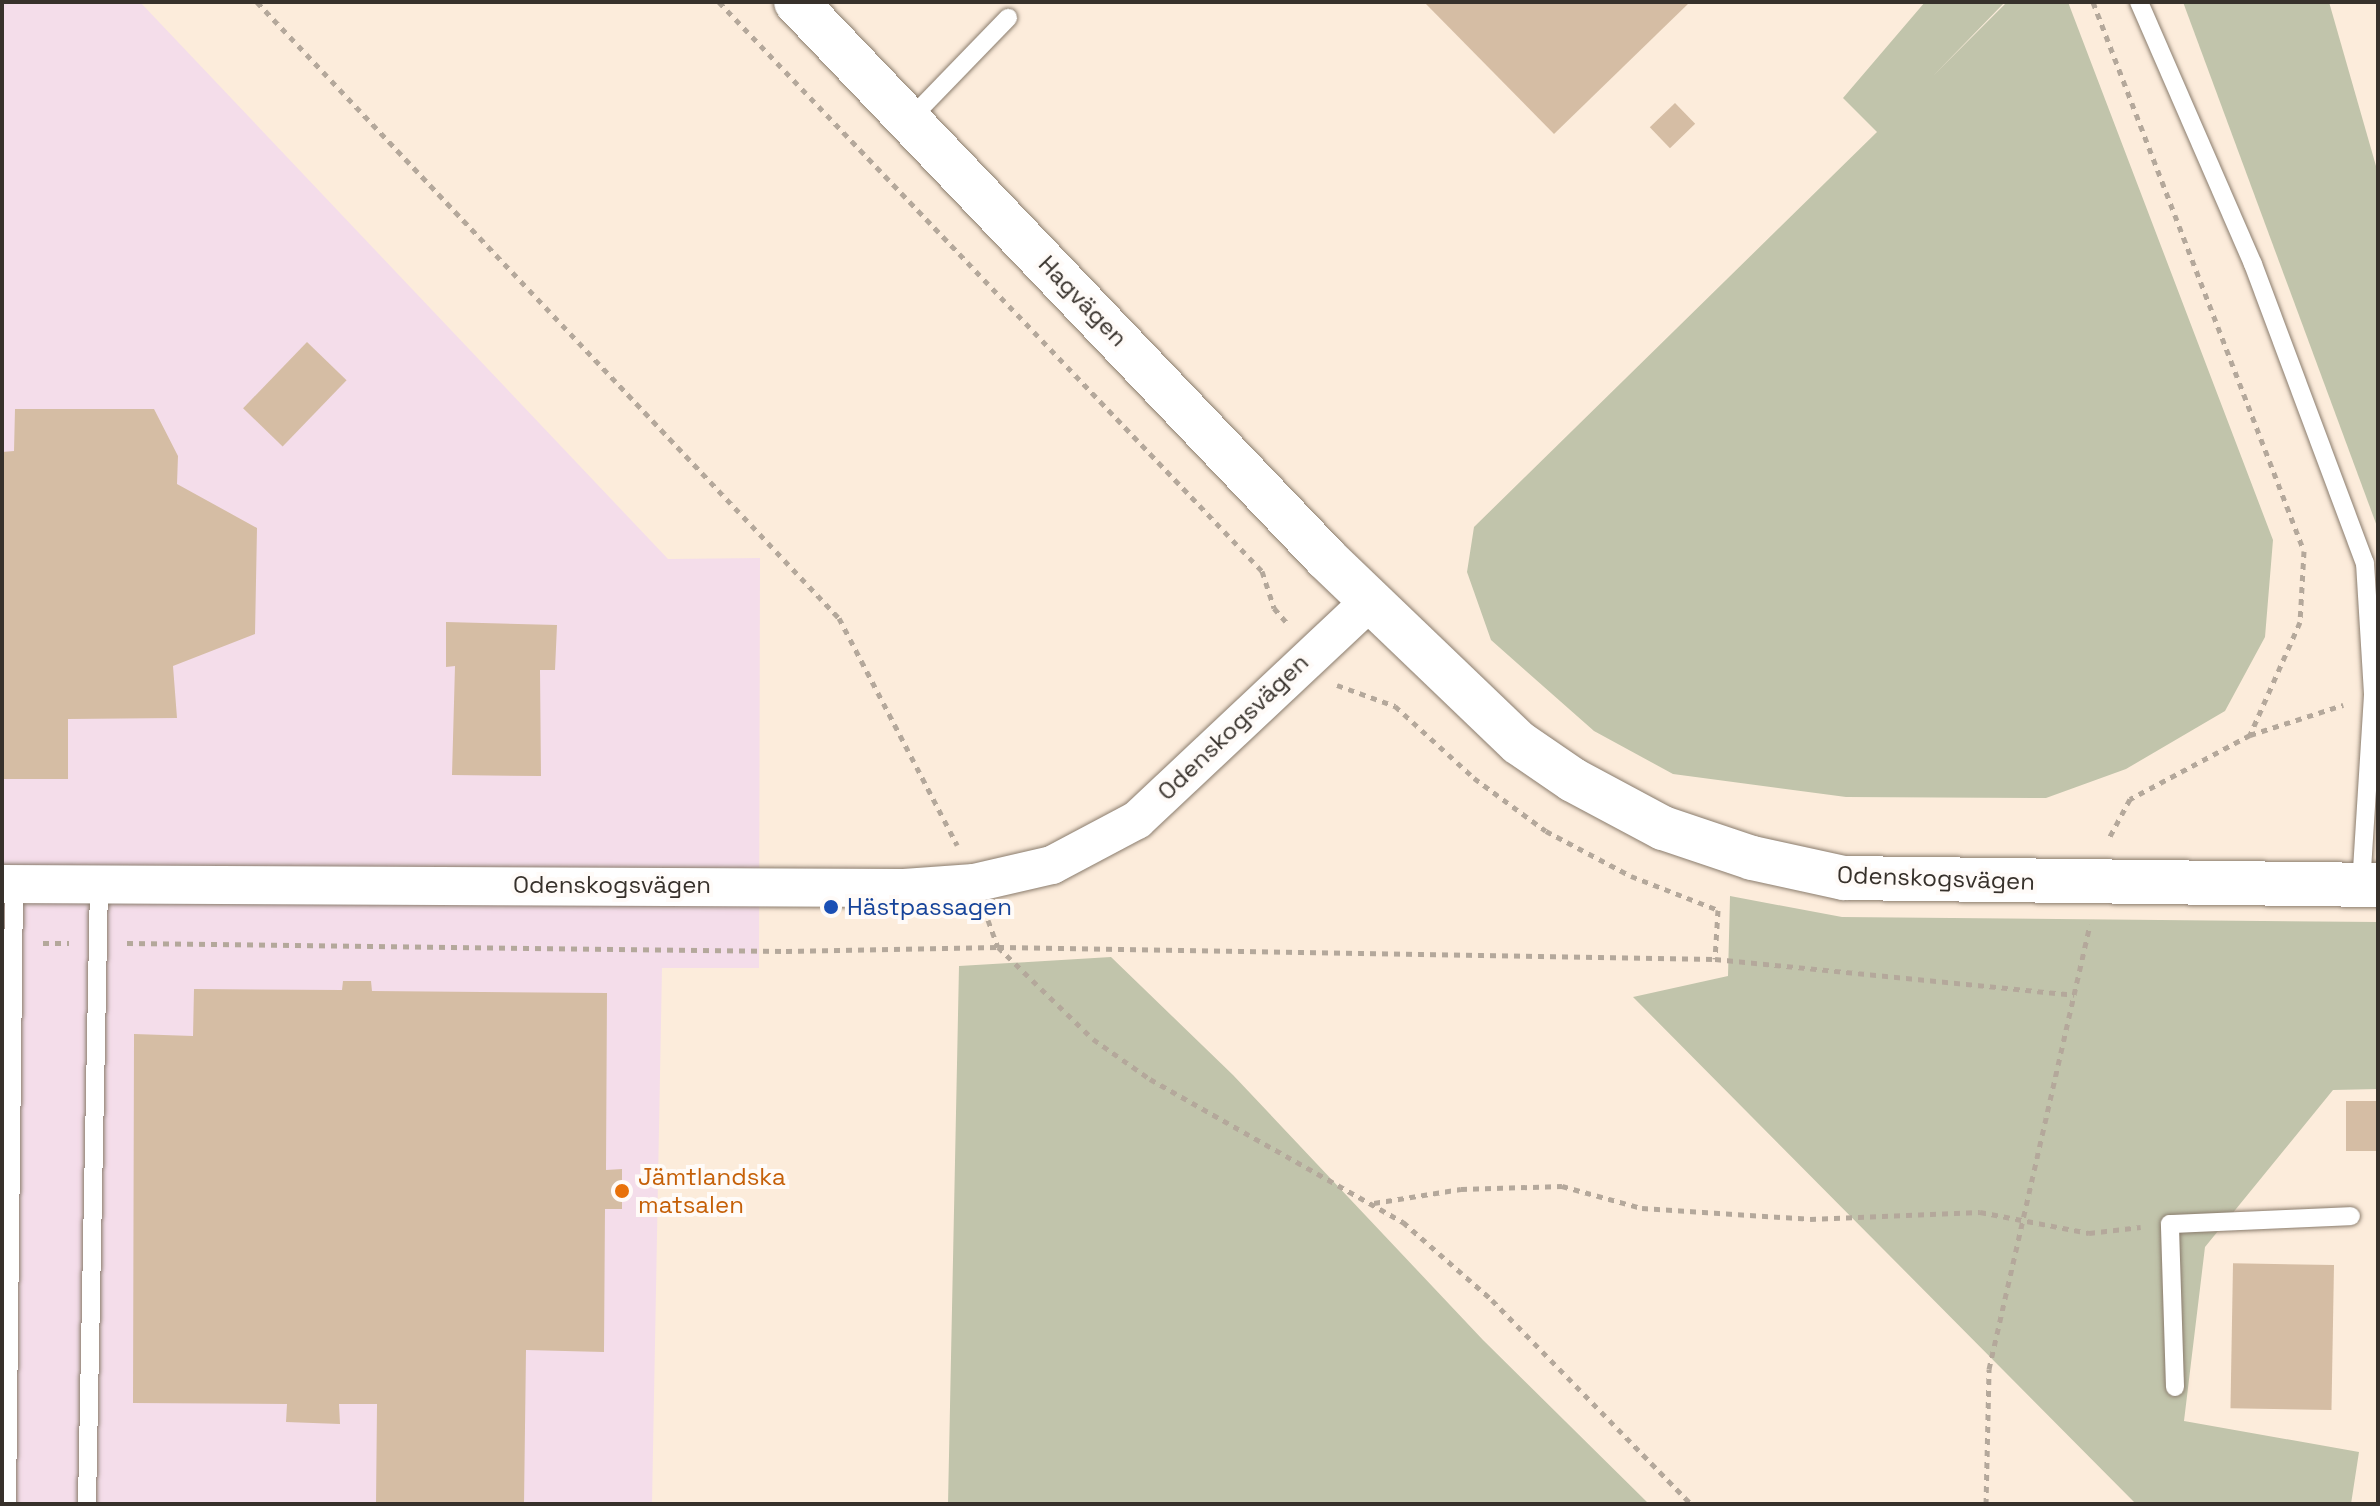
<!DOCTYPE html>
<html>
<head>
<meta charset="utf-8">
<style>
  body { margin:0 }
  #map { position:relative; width:2380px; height:1506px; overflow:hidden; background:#fcecdb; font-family:"Space Grotesk",sans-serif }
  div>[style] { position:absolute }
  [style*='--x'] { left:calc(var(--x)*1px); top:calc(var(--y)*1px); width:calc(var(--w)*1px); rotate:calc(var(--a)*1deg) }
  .industrial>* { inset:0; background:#f4ddea }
  .green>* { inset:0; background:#c1c4ab }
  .building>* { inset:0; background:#d5bda4; transform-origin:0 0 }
  .path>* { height:5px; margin-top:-2.5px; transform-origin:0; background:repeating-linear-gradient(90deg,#b4a89b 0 6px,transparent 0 12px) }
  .roads { filter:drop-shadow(0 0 2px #8a7c6d) drop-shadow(0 0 2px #8a7c6d) }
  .service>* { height:18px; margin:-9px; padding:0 9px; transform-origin:9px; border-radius:9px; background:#fff }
  .minor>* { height:38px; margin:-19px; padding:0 19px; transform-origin:19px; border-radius:19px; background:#fff }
  .tertiary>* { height:44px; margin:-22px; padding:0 22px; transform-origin:22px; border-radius:22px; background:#fff }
  .dots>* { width:22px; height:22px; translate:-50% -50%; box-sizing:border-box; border:4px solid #fffbf8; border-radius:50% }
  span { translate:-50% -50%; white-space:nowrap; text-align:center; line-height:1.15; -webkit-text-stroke:8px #fffbf8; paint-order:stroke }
  .street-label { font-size:24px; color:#37312b }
  .transit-label { font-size:24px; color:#164399 }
  .left { translate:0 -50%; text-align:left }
  .food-label { font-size:24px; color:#c56008 }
  .frame { position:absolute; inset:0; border:4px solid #37312b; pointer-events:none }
</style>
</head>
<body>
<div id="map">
  <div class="industrial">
    <div style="clip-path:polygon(2px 2px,140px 2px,668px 559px,760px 558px,759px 968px,662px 968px,652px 1504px,2px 1504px)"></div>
  </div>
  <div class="green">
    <div style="clip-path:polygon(1925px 2px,2005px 2px,1933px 76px,2007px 2px,2068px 2px,2273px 540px,2265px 637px,2225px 711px,2126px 769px,2046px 798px,1846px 797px,1673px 774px,1594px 731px,1491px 640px,1467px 572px,1474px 527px,1877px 132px,1843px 98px)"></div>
    <div style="clip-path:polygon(2183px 2px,2329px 2px,2378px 173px,2378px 529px)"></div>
    <div style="clip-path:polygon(1730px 896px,1842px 917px,2378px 922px,2378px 1089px,2333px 1090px,2205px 1247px,2184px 1421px,2359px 1452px,2351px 1504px,2136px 1504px,1633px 997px,1728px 976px)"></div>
    <div style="clip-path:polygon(1111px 957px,1233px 1075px,1483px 1340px,1649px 1504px,948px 1504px,959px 966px)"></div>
  </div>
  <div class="building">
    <div style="clip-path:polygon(1424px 2px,1690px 2px,1554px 134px)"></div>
    <div style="left:1675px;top:103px;width:29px;height:35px;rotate:46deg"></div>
    <div style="left:307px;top:342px;width:55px;height:92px;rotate:44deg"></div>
    <div style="clip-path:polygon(15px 409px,154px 409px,178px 456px,177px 484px,257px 528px,255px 634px,173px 666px,177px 718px,68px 719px,68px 779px,2px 779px,2px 452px,14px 451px)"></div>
    <div style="clip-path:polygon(446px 622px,557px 625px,555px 670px,540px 670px,541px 776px,452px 775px,455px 666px,446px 667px)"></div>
    <div style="clip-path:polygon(343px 981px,371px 981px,372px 991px,607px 993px,606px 1170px,622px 1169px,622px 1209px,605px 1209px,604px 1352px,526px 1350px,524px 1504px,376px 1504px,377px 1404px,339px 1404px,340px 1424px,286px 1422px,287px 1404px,133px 1403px,134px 1034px,193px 1036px,194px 989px,342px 990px)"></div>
    <div style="left:2346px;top:1101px;width:32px;height:50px"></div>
    <div style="left:2334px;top:1265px;width:145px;height:101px;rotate:91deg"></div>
  </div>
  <div class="path">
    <div style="--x:257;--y:2;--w:847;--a:46.63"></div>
    <div style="--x:839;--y:618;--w:256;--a:62.5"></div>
    <div style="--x:719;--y:2;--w:787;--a:46.34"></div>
    <div style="--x:1262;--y:571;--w:39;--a:72"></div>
    <div style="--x:1274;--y:608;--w:21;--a:49"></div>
    <div style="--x:2093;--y:2;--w:588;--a:68.98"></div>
    <div style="--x:2304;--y:551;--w:71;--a:93.2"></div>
    <div style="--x:2300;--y:622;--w:124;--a:113.9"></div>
    <div style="--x:2250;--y:735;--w:136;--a:151.9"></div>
    <div style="--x:2130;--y:799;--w:47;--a:118.2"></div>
    <div style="--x:1337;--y:685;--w:62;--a:19.9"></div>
    <div style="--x:1395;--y:706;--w:107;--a:42.3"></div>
    <div style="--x:1474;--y:778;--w:89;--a:36.4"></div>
    <div style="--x:1546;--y:831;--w:96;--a:27.9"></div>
    <div style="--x:1631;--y:876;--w:93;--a:21.3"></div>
    <div style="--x:1718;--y:910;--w:49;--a:93.5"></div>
    <div style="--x:2250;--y:735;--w:98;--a:-17.9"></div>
    <div style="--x:988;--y:920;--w:29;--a:70"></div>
    <div style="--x:998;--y:947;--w:132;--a:44.1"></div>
    <div style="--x:1093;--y:1039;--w:70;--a:35.1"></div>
    <div style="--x:1150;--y:1079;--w:291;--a:29.5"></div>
    <div style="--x:1403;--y:1222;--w:118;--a:41.2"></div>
    <div style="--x:1492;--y:1300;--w:285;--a:45.7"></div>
    <div style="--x:43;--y:943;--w:26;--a:0"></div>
    <div style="--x:127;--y:943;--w:659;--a:0.7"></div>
    <div style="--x:786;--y:951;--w:212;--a:-1.1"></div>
    <div style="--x:998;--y:947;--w:717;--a:0.96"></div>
    <div style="--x:1715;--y:959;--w:361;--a:5.7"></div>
    <div style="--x:1374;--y:1203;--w:88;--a:-9.1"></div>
    <div style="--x:1461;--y:1189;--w:101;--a:-1.7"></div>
    <div style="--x:1562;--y:1186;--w:83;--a:15.4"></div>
    <div style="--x:1642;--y:1208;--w:168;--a:3.7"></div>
    <div style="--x:1810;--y:1219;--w:170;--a:-2.4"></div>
    <div style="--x:1980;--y:1212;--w:111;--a:10.9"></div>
    <div style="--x:2089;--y:1233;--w:52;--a:-6.6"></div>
    <div style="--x:1986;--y:1504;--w:135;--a:-88.7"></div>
    <div style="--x:1989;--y:1369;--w:456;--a:-77.2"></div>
  </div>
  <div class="roads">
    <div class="service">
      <div style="--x:2139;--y:2;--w:286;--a:66.5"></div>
      <div style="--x:2253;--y:264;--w:319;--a:69.5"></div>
      <div style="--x:2365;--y:563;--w:132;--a:86.5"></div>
      <div style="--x:2373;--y:695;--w:191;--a:93.6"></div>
      <div style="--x:910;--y:119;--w:141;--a:-45.9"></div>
      <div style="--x:2175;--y:1387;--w:163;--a:-91.8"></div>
      <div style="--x:2170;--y:1224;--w:181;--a:-2.5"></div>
      <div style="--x:7;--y:1504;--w:620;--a:-89.35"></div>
      <div style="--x:87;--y:1504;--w:622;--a:-88.89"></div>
    </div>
    <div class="minor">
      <div style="--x:2;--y:884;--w:902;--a:0.25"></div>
      <div style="--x:904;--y:888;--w:70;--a:-4.1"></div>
      <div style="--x:974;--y:883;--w:80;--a:-13"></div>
      <div style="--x:1052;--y:865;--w:96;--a:-27.9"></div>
      <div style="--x:1137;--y:820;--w:320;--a:-43.2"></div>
    </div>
    <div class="tertiary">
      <div style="--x:796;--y:2;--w:768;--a:46.37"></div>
      <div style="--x:1326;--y:558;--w:267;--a:43.8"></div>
      <div style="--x:1519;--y:743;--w:65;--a:34.4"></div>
      <div style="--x:1573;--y:780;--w:102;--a:28.1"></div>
      <div style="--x:1663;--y:828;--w:94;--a:18.6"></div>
      <div style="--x:1752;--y:858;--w:94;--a:12.3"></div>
      <div style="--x:1844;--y:878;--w:534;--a:0.75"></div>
    </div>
  </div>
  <div class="dots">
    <div style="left:831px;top:907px;background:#1a4fb4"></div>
    <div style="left:622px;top:1191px;background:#e8710a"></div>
  </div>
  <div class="street-label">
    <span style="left:1083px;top:301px;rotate:46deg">Hagvägen</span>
    <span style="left:1233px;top:727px;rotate:-44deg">Odenskogsvägen</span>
    <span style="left:1936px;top:878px;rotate:2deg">Odenskogsvägen</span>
    <span style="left:612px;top:885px">Odenskogsvägen</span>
  </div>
  <div class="transit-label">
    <span class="left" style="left:847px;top:907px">Hästpassagen</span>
  </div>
  <div class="food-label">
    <span class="left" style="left:638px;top:1191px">Jämtlandska<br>matsalen</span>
  </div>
  <div class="frame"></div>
</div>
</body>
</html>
